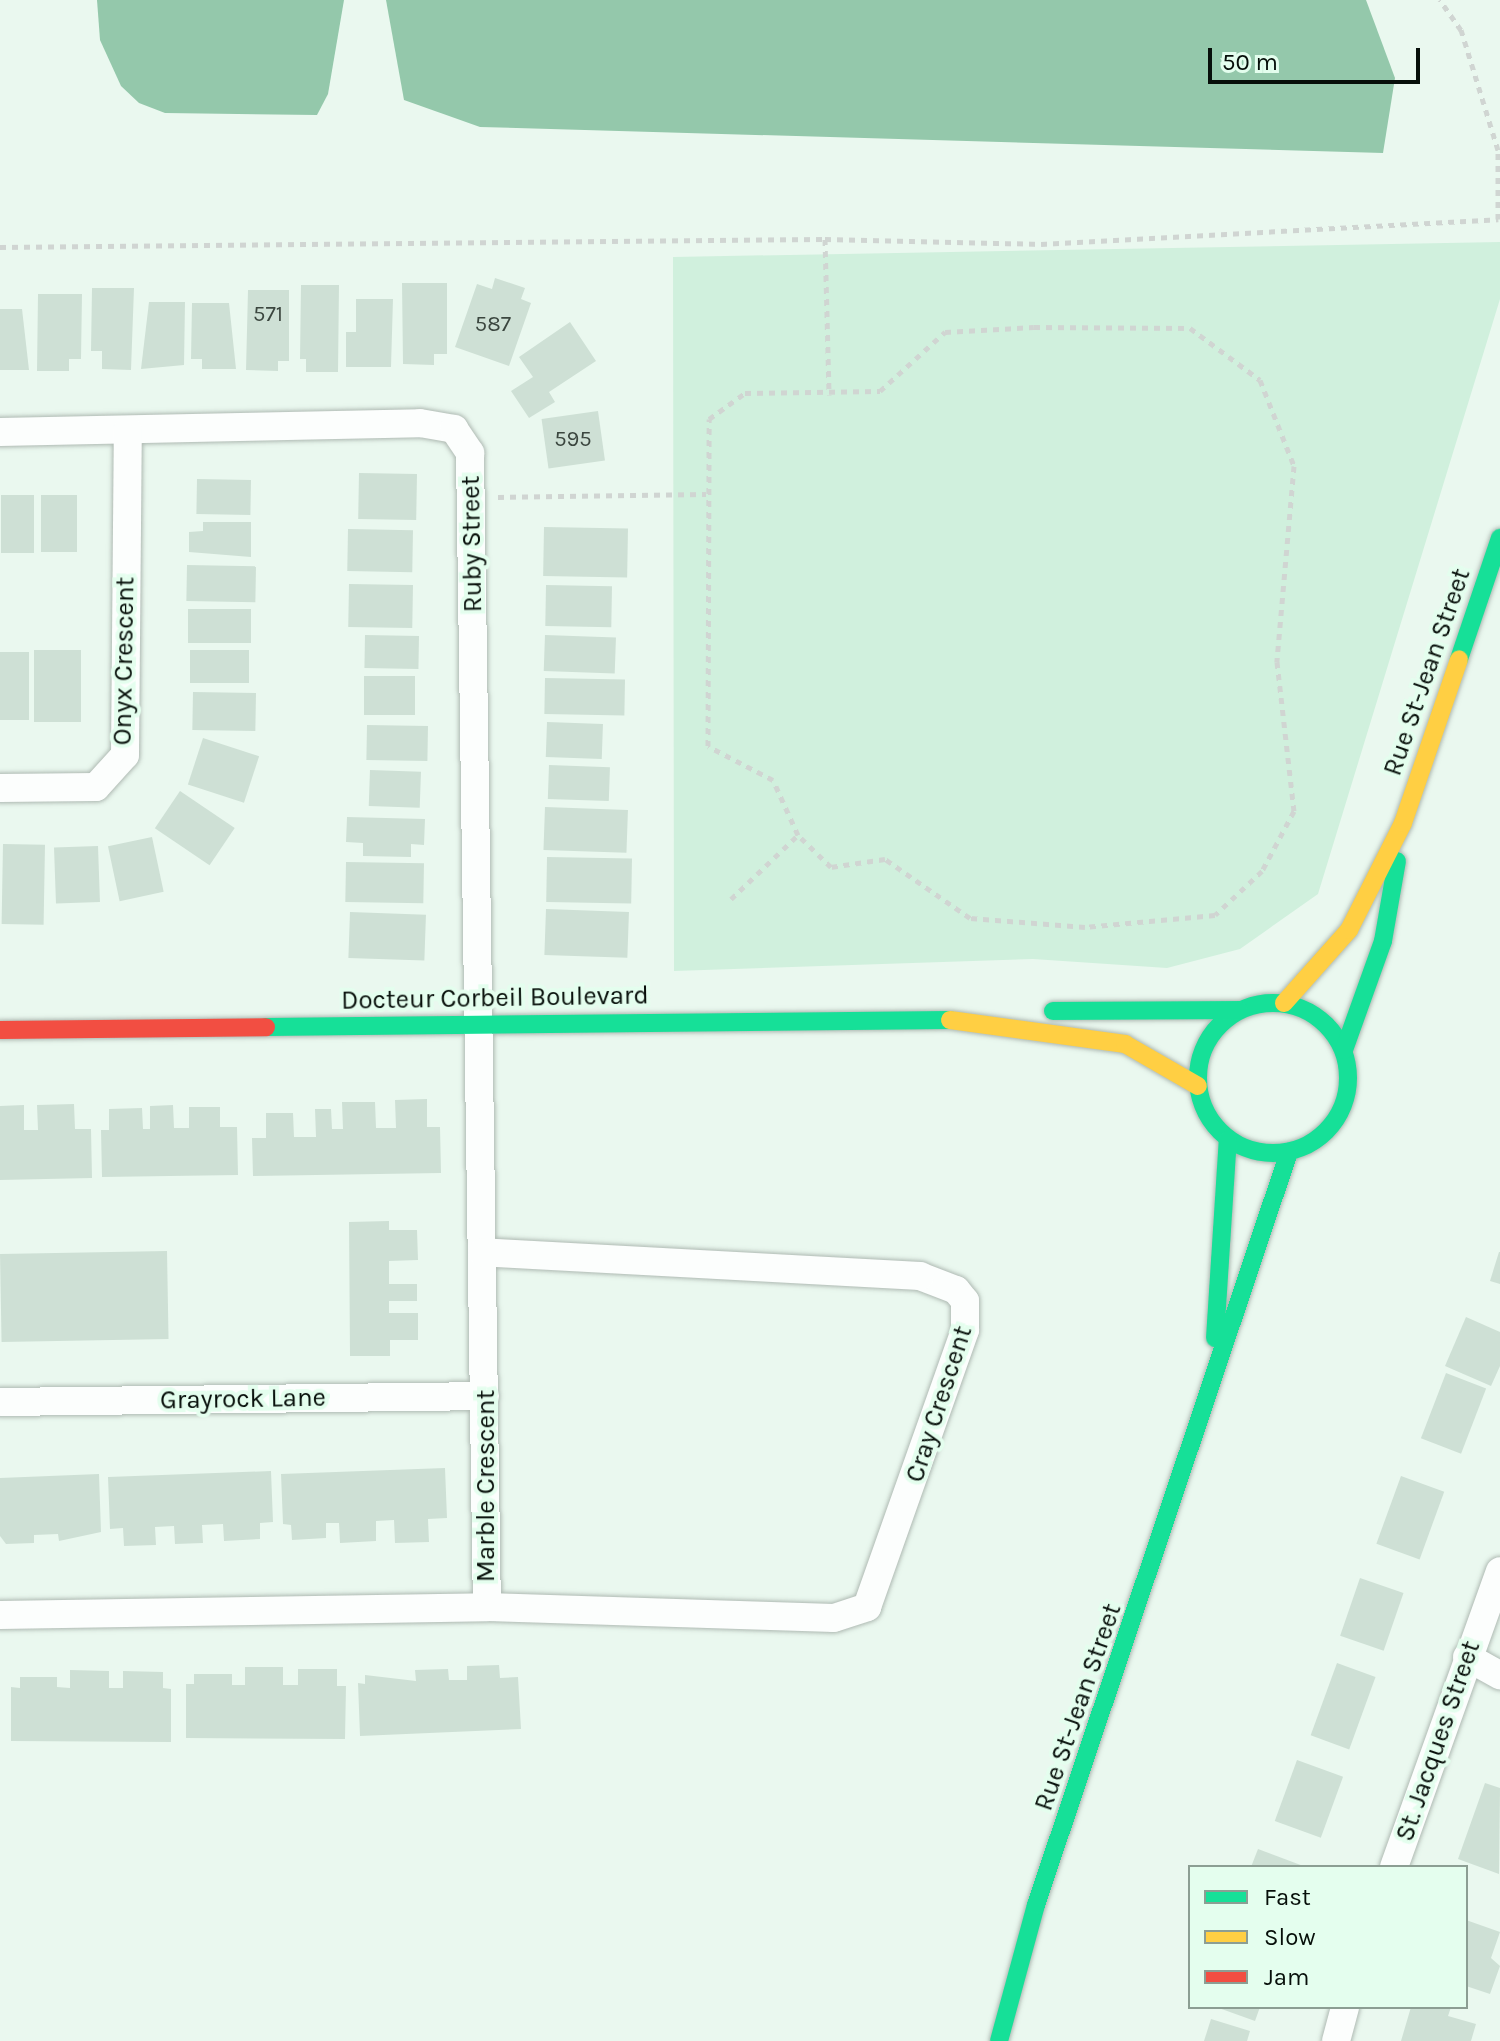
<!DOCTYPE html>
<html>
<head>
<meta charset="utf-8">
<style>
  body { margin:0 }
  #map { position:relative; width:1500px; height:2041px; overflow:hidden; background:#eaf8ef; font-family:Karla,sans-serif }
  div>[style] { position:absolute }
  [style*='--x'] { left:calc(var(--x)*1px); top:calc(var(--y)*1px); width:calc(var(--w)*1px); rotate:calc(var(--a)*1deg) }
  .green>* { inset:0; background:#d0f0dd }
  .water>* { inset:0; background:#94c8ab }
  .building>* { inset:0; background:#cee0d5; transform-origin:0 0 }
  .path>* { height:5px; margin-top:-2.5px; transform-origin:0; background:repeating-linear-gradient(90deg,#d0d5d2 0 6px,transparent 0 12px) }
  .roads { filter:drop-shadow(0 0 2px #afbab3) drop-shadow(0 0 2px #afbab3) }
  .street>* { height:28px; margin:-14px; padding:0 14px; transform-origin:14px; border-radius:14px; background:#fcfefd }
  .fast>* { height:18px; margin:-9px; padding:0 9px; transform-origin:9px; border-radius:9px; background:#16e098 }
  .fast>.ring { margin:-9px; padding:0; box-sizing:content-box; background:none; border:18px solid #16e098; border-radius:50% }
  .slow>* { height:18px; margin:-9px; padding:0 9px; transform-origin:9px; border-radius:9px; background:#ffcf43 }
  .jam>* { height:18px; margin:-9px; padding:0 9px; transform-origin:9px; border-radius:9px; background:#f24e42 }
  span { translate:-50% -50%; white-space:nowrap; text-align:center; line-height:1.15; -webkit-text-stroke:8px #e4feee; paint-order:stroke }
  .number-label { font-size:22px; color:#3b463f }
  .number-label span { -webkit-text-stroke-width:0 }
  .street-label { font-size:26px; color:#070f0a }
  .legend { position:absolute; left:1188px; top:1865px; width:280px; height:144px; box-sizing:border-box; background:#e4feee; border:2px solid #8c9e93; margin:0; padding:10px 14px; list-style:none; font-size:24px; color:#070f0a }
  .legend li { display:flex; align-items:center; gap:16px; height:40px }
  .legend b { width:40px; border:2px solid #8c9e93 }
  .scale { position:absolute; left:1208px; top:48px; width:212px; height:36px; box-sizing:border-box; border:4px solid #070f0a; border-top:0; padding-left:10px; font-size:24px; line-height:28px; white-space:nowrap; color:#070f0a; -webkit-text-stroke:6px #e4feee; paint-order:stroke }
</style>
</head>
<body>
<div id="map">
  <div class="green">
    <div style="clip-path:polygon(1500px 242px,1500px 299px,1318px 894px,1240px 949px,1167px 968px,1033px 959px,674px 971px,673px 257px)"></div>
  </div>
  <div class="water">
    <div style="clip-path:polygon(97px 0,344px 0,328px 94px,317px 115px,165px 113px,139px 103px,121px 86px,100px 40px)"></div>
    <div style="clip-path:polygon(386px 0,1366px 0,1395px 78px,1383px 153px,480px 127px,404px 100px)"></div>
  </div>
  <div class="building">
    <div style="clip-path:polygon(495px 278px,525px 288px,521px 299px,531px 303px,509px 366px,455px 347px,477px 284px,492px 289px)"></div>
    <div style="clip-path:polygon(402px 283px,447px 283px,447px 354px,434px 354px,434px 365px,403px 364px)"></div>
    <div style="clip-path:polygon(301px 285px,339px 285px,338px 372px,306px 372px,306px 359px,300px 359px)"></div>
    <div style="clip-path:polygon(92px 288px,134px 288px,131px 370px,102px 369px,102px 351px,91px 351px)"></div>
    <div style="clip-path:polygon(248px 290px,289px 290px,289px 361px,278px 361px,278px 371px,246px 370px)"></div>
    <div style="clip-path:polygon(38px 294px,82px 294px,81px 359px,69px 359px,69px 371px,37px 371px)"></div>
    <div style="clip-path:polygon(356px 299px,393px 299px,391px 367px,346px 367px,346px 332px,356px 332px)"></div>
    <div style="clip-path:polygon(149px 302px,185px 302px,184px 365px,141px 369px)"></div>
    <div style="clip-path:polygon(192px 303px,229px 303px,236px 369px,202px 369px,202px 359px,191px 359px)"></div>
    <div style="clip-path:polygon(0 309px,22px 309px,29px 370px,0 370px)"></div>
    <div style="clip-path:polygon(570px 322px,596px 361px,549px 392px,555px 402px,529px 418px,511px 391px,533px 377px,519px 357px)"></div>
    <div style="left:598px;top:411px;width:50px;height:57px;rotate:82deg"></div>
    <div style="left:359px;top:473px;width:58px;height:46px;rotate:1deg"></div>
    <div style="left:197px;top:479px;width:54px;height:35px;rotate:1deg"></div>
    <div style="left:1px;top:495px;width:33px;height:58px"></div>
    <div style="left:41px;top:495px;width:36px;height:57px"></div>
    <div style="clip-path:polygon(203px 522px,251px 522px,251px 557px,189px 552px,189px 532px,203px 531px)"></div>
    <div style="left:544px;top:527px;width:84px;height:49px;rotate:1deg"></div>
    <div style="left:348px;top:529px;width:65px;height:42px;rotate:1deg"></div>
    <div style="left:187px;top:565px;width:69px;height:36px;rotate:1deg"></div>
    <div style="left:349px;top:584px;width:64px;height:43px;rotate:1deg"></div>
    <div style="left:546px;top:585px;width:66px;height:41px;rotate:1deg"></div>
    <div style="left:188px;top:609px;width:63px;height:34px"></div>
    <div style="left:365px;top:635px;width:54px;height:33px;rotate:1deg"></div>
    <div style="left:545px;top:635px;width:71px;height:36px;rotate:2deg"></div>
    <div style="left:34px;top:650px;width:47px;height:72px"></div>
    <div style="left:190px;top:650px;width:59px;height:33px"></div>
    <div style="left:0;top:652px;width:29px;height:68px"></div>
    <div style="left:364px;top:676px;width:51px;height:39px"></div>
    <div style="left:545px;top:678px;width:80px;height:36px;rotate:1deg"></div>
    <div style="left:193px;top:692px;width:63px;height:38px;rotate:1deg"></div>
    <div style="left:547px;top:722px;width:56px;height:35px;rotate:2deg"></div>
    <div style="left:367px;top:725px;width:61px;height:35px;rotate:1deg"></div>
    <div style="left:203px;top:738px;width:59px;height:49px;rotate:18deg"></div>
    <div style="left:549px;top:765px;width:61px;height:34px;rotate:2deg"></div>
    <div style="left:370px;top:770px;width:51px;height:36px;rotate:2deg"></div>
    <div style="left:180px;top:791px;width:66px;height:45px;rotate:34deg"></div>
    <div style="left:545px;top:807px;width:83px;height:43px;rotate:2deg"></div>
    <div style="clip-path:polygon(347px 817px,425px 819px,424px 845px,411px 844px,411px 857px,363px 856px,363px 843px,346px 842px)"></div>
    <div style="left:152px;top:837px;width:56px;height:45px;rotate:78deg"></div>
    <div style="left:3px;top:844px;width:42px;height:80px;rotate:1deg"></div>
    <div style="left:98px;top:846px;width:56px;height:44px;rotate:88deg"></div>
    <div style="left:547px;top:857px;width:85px;height:45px;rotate:1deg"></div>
    <div style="left:346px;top:862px;width:78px;height:40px;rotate:1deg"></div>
    <div style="left:546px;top:909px;width:83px;height:46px;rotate:2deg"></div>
    <div style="left:350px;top:912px;width:76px;height:46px;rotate:2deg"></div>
    <div style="clip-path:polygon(427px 1099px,427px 1127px,440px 1127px,441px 1173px,253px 1176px,252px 1138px,266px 1138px,266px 1113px,293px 1113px,294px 1137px,316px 1137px,315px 1109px,331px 1109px,332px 1129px,343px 1129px,342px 1102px,375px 1102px,376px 1128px,396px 1128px,395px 1100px)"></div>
    <div style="clip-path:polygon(74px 1104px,75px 1129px,91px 1129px,92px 1178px,0 1180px,0 1106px,24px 1105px,24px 1130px,38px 1130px,37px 1105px)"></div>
    <div style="clip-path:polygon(173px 1105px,174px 1128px,189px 1128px,189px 1107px,220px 1107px,220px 1127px,237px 1127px,238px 1175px,102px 1177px,101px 1130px,109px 1130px,109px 1109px,142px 1108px,143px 1129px,150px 1129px,150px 1106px)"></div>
    <div style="clip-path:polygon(389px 1221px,389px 1230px,417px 1230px,418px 1260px,389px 1261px,389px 1284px,417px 1284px,417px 1301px,389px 1301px,389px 1313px,418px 1313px,418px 1340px,390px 1340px,390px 1356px,350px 1356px,349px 1222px)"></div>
    <div style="left:167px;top:1251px;width:88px;height:167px;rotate:89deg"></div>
    <div style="clip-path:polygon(1499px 1252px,1500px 1252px,1500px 1284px,1490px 1281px)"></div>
    <div style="clip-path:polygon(1466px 1317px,1500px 1332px,1500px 1366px,1491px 1386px,1445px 1366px)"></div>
    <div style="left:1446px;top:1373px;width:43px;height:70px;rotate:21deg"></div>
    <div style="clip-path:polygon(445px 1468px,447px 1518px,428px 1519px,429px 1542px,395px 1543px,394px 1520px,376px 1521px,376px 1541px,340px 1543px,339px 1523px,326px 1523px,326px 1538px,292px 1540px,291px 1525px,283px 1524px,281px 1474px)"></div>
    <div style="clip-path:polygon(271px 1471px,273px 1522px,260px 1523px,260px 1539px,224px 1541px,223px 1524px,202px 1525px,203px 1543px,175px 1544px,174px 1526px,155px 1527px,156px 1545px,124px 1546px,123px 1528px,110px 1529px,108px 1477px)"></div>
    <div style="clip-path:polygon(99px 1474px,101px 1532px,59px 1541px,58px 1534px,34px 1535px,34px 1543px,6px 1544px,0 1536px,0 1478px)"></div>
    <div style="left:1401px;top:1476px;width:46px;height:72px;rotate:20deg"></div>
    <div style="left:1360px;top:1578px;width:46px;height:61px;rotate:19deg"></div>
    <div style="left:1337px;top:1663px;width:41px;height:77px;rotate:20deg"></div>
    <div style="clip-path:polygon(499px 1665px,500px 1678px,518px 1677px,521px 1729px,360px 1736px,358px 1683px,365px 1684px,365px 1675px,416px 1681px,415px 1670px,448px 1669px,449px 1680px,467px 1680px,467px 1666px)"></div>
    <div style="clip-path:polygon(245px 1667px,283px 1667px,283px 1685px,298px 1685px,298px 1669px,337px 1669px,337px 1686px,346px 1686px,345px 1739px,186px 1738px,186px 1684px,194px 1684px,194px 1674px,232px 1674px,232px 1685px,245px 1685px)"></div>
    <div style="clip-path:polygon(70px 1670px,109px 1671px,109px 1688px,123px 1688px,123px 1671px,163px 1672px,163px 1688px,171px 1689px,171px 1742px,11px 1741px,11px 1687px,20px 1688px,20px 1677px,57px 1677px,57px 1687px,70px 1688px)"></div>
    <div style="left:1297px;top:1760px;width:49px;height:65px;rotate:20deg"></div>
    <div style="clip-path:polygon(1485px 1783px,1500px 1788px,1499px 1874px,1458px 1859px)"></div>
    <div style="clip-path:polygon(1258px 1849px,1306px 1867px,1251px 1867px)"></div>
    <div style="clip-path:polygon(1466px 1920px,1500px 1932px,1491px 1958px,1500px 1966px,1490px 1994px,1466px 1986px)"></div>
    <div style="clip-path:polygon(1216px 2007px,1260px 2007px,1255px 2021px)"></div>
    <div style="clip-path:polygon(1411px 2007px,1451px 2007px,1448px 2016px,1476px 2024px,1471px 2041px,1401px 2041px)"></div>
    <div style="clip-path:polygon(1211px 2019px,1250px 2031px,1247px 2041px,1204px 2041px)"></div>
  </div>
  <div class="path">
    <div style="--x:825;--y:239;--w:156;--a:88.5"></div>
    <div style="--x:0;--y:247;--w:825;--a:-0.56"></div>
    <div style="--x:825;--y:239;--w:216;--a:1.3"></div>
    <div style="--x:1041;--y:244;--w:458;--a:-3.1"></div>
    <div style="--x:1498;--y:219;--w:69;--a:-90"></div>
    <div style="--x:1498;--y:150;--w:126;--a:-107.1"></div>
    <div style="--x:1461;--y:30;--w:37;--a:-125"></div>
    <div style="--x:1034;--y:327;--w:156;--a:0.4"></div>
    <div style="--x:1190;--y:328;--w:87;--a:36.6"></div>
    <div style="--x:1260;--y:380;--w:92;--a:68.4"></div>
    <div style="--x:1294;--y:466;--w:197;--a:95"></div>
    <div style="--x:1277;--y:662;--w:150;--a:83.5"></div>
    <div style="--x:1294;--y:811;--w:68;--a:118.1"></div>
    <div style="--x:1262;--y:871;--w:64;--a:136.9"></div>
    <div style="--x:1215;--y:915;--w:131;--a:174.7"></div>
    <div style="--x:1085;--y:927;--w:115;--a:-175.5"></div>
    <div style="--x:970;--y:918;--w:103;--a:-145.2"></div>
    <div style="--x:885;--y:859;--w:55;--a:171.6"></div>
    <div style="--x:831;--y:867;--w:46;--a:-135.9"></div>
    <div style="--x:798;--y:835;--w:60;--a:-114.4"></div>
    <div style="--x:773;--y:780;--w:73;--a:-152.4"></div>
    <div style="--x:708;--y:746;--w:327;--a:-89.8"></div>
    <div style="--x:709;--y:419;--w:44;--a:-35.8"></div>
    <div style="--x:745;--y:393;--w:135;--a:-0.8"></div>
    <div style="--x:880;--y:391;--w:88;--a:-42.2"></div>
    <div style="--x:945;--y:332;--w:89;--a:-3.2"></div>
    <div style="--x:498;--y:497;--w:208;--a:-0.8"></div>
    <div style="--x:731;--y:899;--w:93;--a:-43.7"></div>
  </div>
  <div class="roads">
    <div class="street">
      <div style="--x:0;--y:432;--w:420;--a:-1.2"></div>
      <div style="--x:420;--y:423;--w:35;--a:10"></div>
      <div style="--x:454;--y:429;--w:29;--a:56"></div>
      <div style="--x:470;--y:453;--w:1154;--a:89.16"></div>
      <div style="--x:0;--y:788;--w:96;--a:-0.6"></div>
      <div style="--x:96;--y:787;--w:43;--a:-47.8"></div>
      <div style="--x:125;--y:755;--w:325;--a:-89.5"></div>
      <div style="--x:0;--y:1402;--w:485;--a:-0.7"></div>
      <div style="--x:0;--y:1615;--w:487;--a:-0.9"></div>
      <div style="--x:487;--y:1607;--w:347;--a:1.8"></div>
      <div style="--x:834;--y:1618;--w:35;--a:-18"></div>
      <div style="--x:867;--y:1607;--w:294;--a:-70.5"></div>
      <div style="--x:965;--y:1330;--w:29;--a:-90"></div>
      <div style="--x:965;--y:1301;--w:14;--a:-129"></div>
      <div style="--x:956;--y:1290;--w:39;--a:-159"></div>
      <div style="--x:920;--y:1276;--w:438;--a:-176.9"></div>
      <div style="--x:1467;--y:1657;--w:38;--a:29"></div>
      <div style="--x:1394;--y:1867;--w:314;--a:-70.3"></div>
      <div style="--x:1336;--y:2041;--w:35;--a:-75"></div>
    </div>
    <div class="fast">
      <div style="--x:1459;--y:659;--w:128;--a:-71.3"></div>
      <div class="ring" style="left:1198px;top:1003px;width:132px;height:132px"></div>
      <div style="--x:1053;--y:1011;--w:186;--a:-0.3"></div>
      <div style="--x:266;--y:1027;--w:684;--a:-0.59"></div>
      <div style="--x:1344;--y:1050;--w:116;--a:-70.3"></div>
      <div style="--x:1383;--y:941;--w:81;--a:-80.1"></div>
      <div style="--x:1215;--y:1338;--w:199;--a:-86.3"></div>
      <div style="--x:999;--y:2041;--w:141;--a:-74.8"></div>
      <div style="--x:1036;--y:1905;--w:794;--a:-71.43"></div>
    </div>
    <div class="slow">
      <div style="--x:1284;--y:1003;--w:98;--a:-48.3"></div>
      <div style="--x:1349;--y:930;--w:120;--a:-63.2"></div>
      <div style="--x:1403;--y:823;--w:173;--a:-71.1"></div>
      <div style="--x:950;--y:1020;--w:177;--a:7.8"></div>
      <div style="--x:1125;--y:1044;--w:84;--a:29.9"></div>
    </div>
    <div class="jam">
      <div style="--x:0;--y:1030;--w:266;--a:-0.6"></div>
    </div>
  </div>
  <div class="number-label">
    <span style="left:268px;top:315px">571</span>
    <span style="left:493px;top:325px">587</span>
    <span style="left:573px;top:440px">595</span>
  </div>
  <div class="street-label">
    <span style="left:472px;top:544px;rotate:-91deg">Ruby Street</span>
    <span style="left:124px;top:661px;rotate:-89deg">Onyx Crescent</span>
    <span style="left:1427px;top:672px;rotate:-71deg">Rue St-Jean Street</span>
    <span style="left:495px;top:998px;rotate:-1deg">Docteur Corbeil Boulevard</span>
    <span style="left:243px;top:1399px;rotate:-1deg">Grayrock Lane</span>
    <span style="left:939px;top:1404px;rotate:-72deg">Cray Crescent</span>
    <span style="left:486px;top:1486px;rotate:-90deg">Marble Crescent</span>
    <span style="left:1078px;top:1707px;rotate:-71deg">Rue St-Jean Street</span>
    <span style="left:1438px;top:1741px;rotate:-71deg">St. Jacques Street</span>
  </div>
  <ul class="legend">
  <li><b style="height:10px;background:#16e098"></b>Fast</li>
  <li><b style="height:10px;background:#ffcf43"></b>Slow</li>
  <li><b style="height:10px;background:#f24e42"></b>Jam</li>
  </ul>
  <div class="scale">50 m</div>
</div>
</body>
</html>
